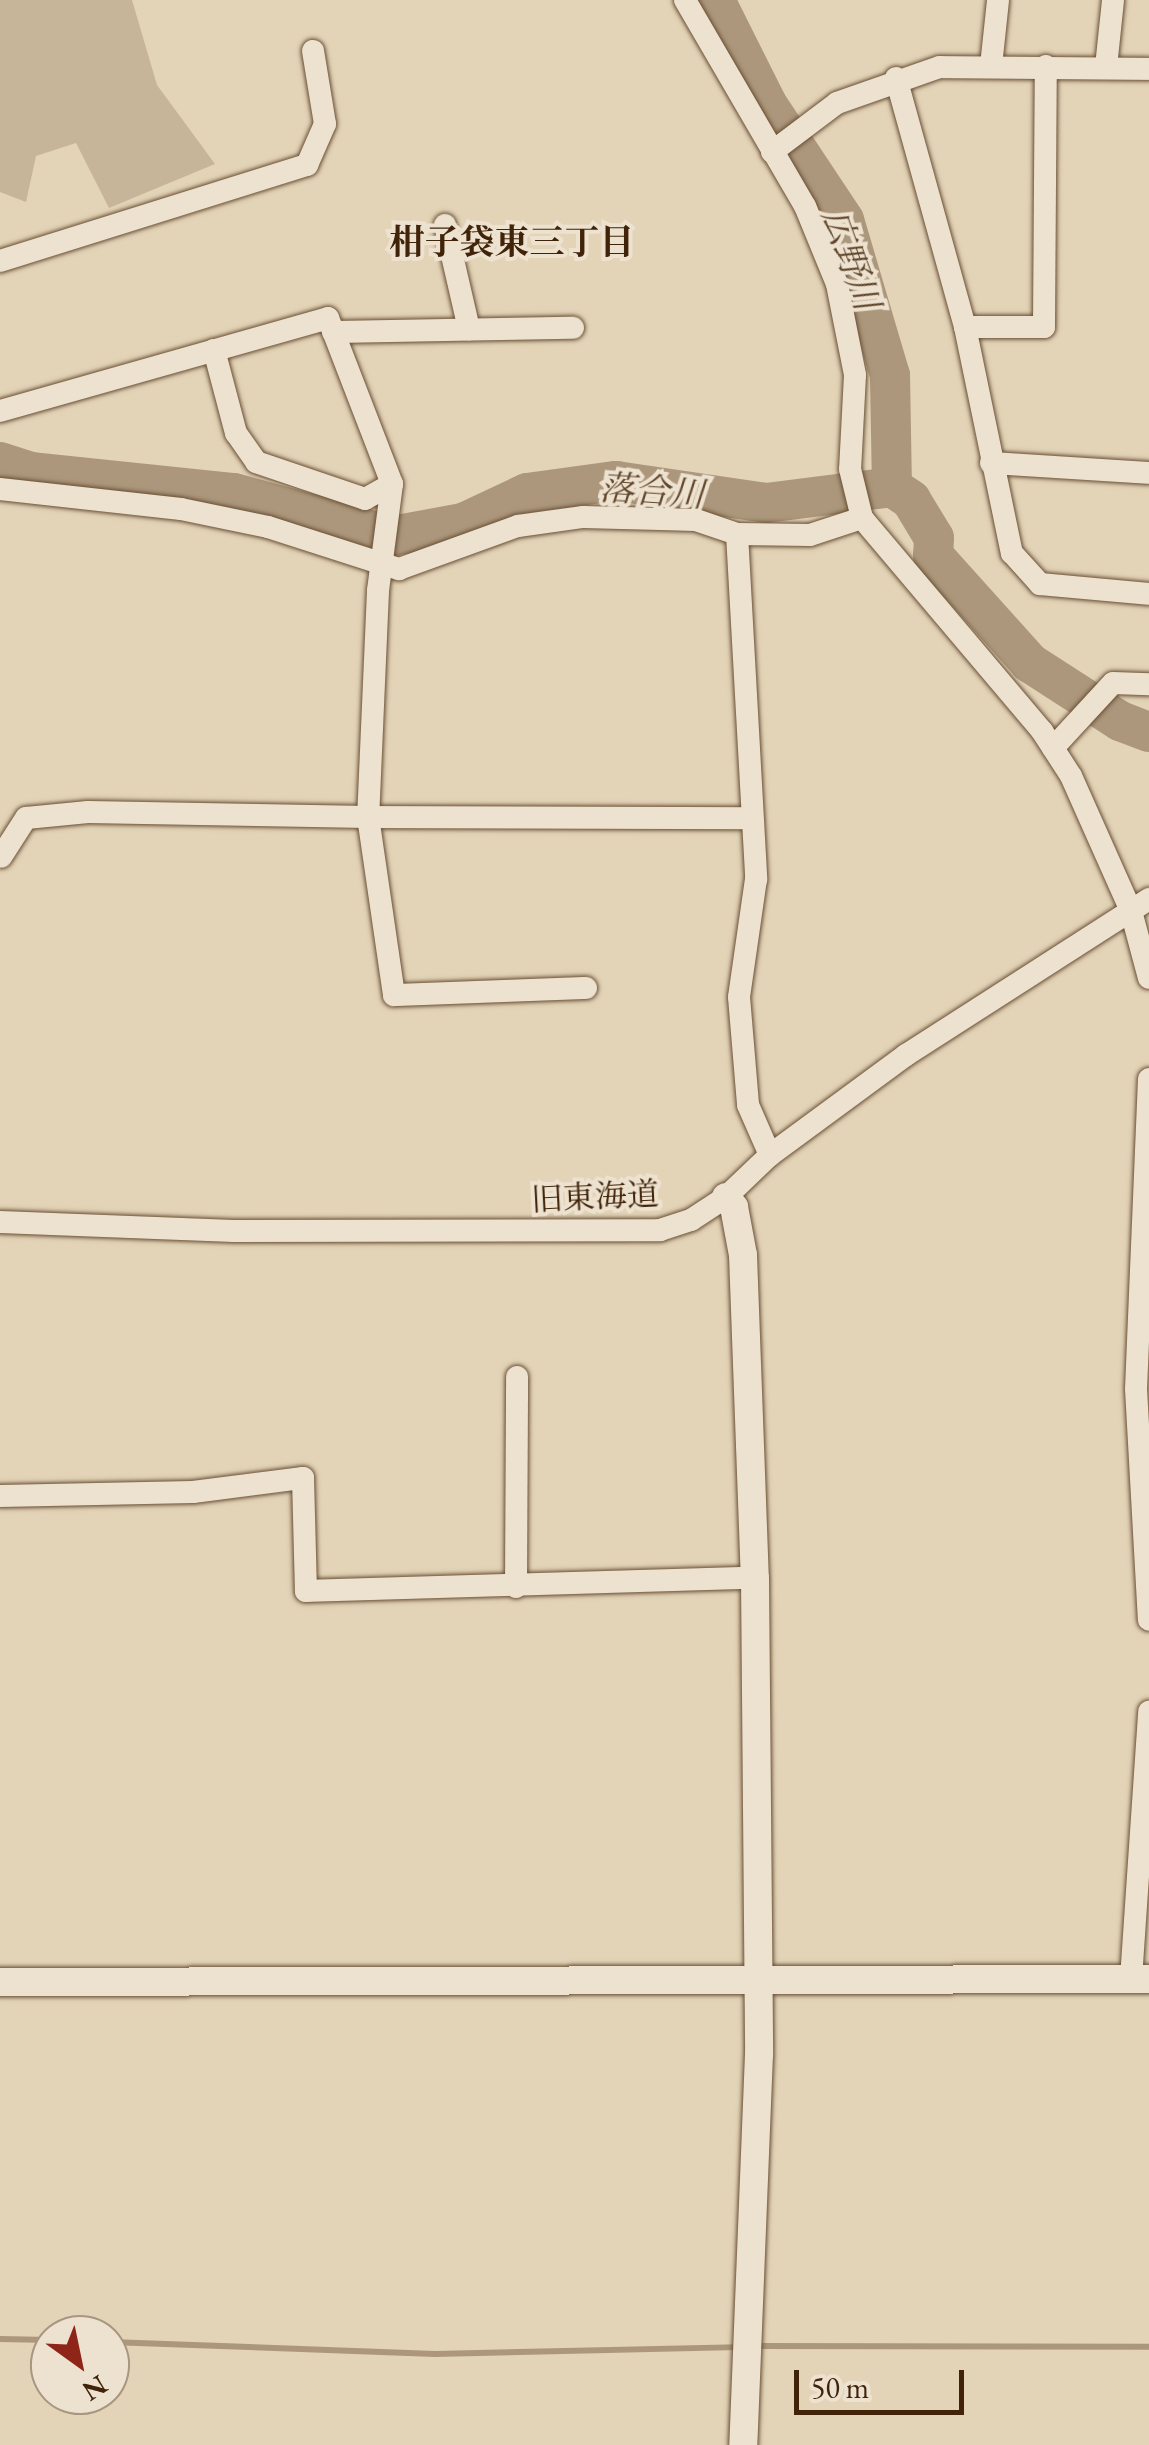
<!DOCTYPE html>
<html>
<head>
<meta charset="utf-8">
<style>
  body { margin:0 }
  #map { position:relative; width:1149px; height:2445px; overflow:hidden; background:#e3d3b7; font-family:"EB Garamond","Noto Serif JP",serif }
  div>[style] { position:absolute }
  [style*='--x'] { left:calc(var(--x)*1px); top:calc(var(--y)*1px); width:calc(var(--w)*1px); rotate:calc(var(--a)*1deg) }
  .green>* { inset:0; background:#c7b599 }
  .stream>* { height:6px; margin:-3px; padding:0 3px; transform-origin:3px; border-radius:3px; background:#ac977c }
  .river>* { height:40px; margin:-20px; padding:0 20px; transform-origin:20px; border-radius:20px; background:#ac977c }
  .roads { filter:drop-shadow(0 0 2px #694f34) drop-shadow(0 0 2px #694f34) }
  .minor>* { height:22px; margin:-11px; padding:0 11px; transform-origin:11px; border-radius:11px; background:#ede2d0 }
  .tertiary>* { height:28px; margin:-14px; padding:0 14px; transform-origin:14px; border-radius:14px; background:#ede2d0 }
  span { translate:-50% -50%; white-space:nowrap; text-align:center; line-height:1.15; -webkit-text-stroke:8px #ede2d0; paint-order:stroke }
  .street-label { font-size:32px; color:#402309 }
  .neighbourhood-label { font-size:35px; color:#402309; font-weight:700 }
  .water-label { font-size:35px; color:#60462c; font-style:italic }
  .north { position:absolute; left:30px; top:2315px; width:100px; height:100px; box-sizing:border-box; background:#ede2d0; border:2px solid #a89680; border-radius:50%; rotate:147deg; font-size:28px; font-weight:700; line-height:40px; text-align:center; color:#402309 }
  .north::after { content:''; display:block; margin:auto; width:35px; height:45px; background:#8f2418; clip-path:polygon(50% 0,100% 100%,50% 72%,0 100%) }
  .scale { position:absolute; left:794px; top:2370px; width:170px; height:45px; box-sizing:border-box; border:5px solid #402309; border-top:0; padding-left:12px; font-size:30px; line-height:35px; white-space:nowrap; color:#402309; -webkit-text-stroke:8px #ede2d0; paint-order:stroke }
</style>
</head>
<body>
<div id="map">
  <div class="green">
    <div style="clip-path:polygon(0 0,132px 0,157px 85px,215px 164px,109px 208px,76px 143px,36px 156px,26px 202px,0 192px)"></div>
  </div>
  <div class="stream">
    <div style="--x:0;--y:2339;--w:50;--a:1.1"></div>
    <div style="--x:110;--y:2342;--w:325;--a:2.1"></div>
    <div style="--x:435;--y:2354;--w:303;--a:-1.3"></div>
    <div style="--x:756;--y:2346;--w:393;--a:0.1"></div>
  </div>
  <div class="river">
    <div style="--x:715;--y:0;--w:116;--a:63.4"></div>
    <div style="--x:767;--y:104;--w:139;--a:56.4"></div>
    <div style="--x:844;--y:220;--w:162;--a:73.5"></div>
    <div style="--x:890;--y:375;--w:112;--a:89"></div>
    <div style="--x:0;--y:462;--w:32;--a:18"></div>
    <div style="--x:30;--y:472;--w:205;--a:5.9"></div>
    <div style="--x:234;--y:493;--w:164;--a:15.2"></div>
    <div style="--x:392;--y:536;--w:72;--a:-10.4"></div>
    <div style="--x:463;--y:523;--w:71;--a:-25.1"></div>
    <div style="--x:527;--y:493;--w:90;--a:-7.7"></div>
    <div style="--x:616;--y:481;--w:152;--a:8.3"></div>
    <div style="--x:766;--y:503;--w:127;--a:-7.2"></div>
    <div style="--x:892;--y:487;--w:23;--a:34"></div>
    <div style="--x:911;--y:500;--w:44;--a:58.8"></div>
    <div style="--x:934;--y:538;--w:17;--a:93"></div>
    <div style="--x:933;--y:555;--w:145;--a:48.1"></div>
    <div style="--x:1030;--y:663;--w:107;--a:32.8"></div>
    <div style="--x:1120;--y:721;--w:31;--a:21"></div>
  </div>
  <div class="roads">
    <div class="minor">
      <div style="--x:685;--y:0;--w:238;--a:59.8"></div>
      <div style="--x:805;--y:206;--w:84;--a:67.7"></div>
      <div style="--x:837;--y:284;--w:93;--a:78.8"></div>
      <div style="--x:855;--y:375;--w:94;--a:93"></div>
      <div style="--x:850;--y:469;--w:50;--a:76.2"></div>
      <div style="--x:862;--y:518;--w:279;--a:49.8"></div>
      <div style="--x:1042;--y:731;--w:54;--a:57.2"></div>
      <div style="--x:1071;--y:776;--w:148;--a:66"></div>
      <div style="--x:1131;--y:911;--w:69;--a:75"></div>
      <div style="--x:991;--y:66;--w:66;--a:-83.9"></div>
      <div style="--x:1106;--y:67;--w:67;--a:-84"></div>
      <div style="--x:896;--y:78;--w:258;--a:74.5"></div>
      <div style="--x:965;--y:327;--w:231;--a:78.3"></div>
      <div style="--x:1012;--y:553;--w:42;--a:47.9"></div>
      <div style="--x:1040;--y:584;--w:109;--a:5.2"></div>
      <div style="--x:772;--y:152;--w:81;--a:-37"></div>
      <div style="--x:837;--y:103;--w:109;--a:-19.3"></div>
      <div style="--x:940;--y:67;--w:209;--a:0.5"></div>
      <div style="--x:445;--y:225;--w:107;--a:77"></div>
      <div style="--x:0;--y:261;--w:322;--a:-17.4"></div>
      <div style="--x:307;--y:165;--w:45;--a:-66.3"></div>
      <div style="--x:325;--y:124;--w:74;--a:-99.3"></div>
      <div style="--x:965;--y:327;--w:79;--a:0"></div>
      <div style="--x:1044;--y:327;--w:261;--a:-89.6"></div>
      <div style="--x:333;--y:332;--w:240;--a:-1"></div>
      <div style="--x:214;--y:350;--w:86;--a:75.2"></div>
      <div style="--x:236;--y:433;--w:35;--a:55"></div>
      <div style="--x:256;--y:462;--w:115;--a:18.7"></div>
      <div style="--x:365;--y:499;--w:31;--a:-29"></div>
      <div style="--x:0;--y:411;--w:341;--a:-15.8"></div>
      <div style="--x:328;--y:318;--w:178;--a:68.9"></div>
      <div style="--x:392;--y:484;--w:108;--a:97.5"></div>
      <div style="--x:378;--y:591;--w:226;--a:92.5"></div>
      <div style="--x:368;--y:817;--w:280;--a:-179"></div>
      <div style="--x:88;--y:812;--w:62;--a:174.5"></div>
      <div style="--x:26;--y:818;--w:46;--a:122.7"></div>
      <div style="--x:991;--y:463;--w:158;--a:3.6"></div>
      <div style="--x:0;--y:489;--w:182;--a:6.3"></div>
      <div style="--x:181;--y:509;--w:89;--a:11.7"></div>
      <div style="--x:268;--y:527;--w:138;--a:17.8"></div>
      <div style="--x:399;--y:569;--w:127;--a:-19.9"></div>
      <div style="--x:518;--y:526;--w:66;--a:-7.9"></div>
      <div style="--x:583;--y:517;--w:113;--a:1.5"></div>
      <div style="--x:696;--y:520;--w:43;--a:18.9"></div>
      <div style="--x:737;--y:534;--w:73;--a:0.8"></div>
      <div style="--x:810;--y:535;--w:55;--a:-18.1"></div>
      <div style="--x:737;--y:534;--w:346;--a:86.8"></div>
      <div style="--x:756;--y:879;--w:119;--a:98.2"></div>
      <div style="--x:739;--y:997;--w:108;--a:85.2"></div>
      <div style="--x:748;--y:1105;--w:55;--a:66.3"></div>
      <div style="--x:1053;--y:748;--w:88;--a:-47.3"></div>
      <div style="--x:1113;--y:683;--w:36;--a:2"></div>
      <div style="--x:586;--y:988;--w:192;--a:177.9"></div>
      <div style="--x:394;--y:995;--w:180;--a:-98.3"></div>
      <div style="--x:368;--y:817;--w:380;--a:0.2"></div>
      <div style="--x:1149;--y:1079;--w:310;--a:92.4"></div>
      <div style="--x:1136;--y:1389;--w:231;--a:86.8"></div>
      <div style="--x:0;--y:1222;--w:234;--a:2.2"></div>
      <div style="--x:234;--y:1231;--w:426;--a:-0.1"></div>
      <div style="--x:660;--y:1230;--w:33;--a:-18"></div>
      <div style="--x:691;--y:1220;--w:42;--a:-33.3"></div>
      <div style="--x:726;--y:1197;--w:61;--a:-43.7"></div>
      <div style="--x:770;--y:1155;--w:169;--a:-36.3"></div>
      <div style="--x:906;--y:1055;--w:289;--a:-32.7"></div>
      <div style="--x:0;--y:1496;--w:193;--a:-1.2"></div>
      <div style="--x:193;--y:1492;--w:111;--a:-7.3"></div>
      <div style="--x:303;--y:1478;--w:113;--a:88.5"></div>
      <div style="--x:306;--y:1591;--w:449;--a:-1.7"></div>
      <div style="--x:516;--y:1587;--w:210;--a:-89.7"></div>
      <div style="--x:1131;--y:1979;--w:268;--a:-86.1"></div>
    </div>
    <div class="tertiary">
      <div style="--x:726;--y:1197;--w:13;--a:51"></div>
      <div style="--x:734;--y:1207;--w:49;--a:79.4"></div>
      <div style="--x:743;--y:1255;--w:323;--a:87.9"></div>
      <div style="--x:755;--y:1578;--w:476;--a:89.5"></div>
      <div style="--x:759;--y:2054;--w:391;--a:92.3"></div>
      <div style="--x:0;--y:1982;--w:1149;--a:-0.15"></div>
    </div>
  </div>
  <div class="street-label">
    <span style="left:595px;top:1197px;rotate:-3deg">旧東海道</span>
  </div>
  <div class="neighbourhood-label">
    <span style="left:512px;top:242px">柑子袋東三丁目</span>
  </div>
  <div class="water-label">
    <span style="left:851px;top:259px;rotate:70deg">広野川</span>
    <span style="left:652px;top:491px;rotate:4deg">落合川</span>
  </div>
  <div class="north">N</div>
  <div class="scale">50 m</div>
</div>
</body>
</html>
